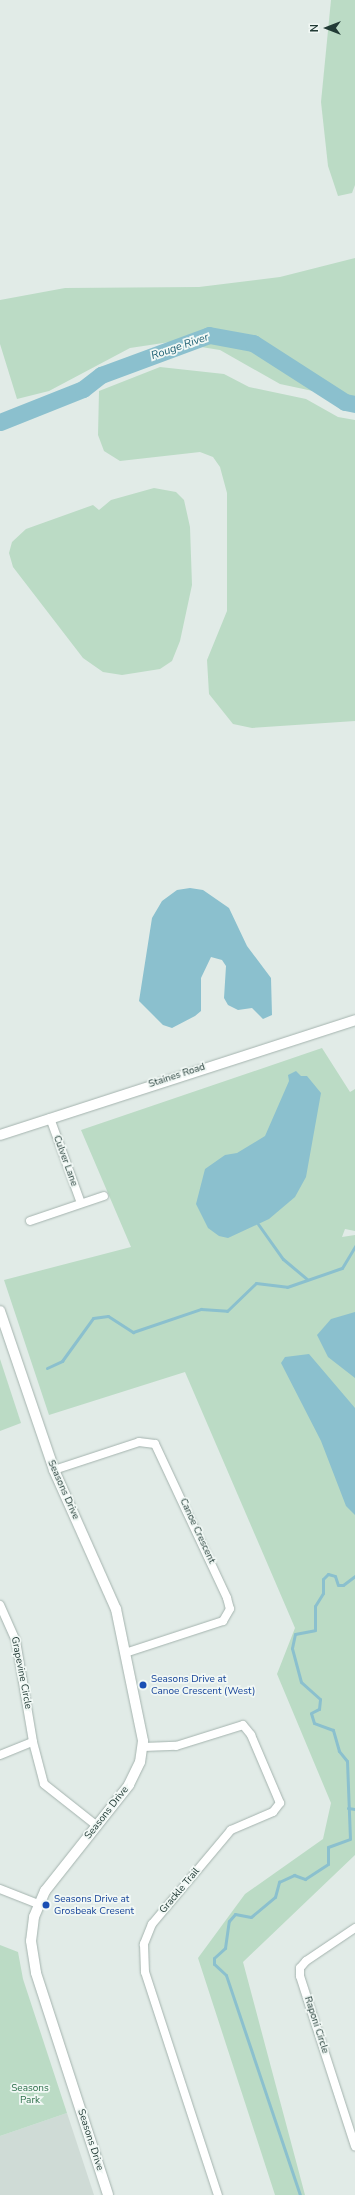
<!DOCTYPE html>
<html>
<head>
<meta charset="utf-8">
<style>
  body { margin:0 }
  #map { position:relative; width:355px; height:2195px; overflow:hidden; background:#e1ebe7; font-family:"Nunito Sans",sans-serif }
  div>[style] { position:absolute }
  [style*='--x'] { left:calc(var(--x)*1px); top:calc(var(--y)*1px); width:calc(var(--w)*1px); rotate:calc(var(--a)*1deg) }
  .built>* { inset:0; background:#cfdbd6 }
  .green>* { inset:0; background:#bbdbc5 }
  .water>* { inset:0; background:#8bc0ce }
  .stream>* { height:3px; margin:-1.5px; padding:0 1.5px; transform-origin:1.5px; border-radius:1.5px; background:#8bc0ce }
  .river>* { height:17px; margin:-8.5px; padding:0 8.5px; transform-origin:8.5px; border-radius:8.5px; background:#8bc0ce }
  .roads { filter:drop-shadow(0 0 1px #a4b3ae) drop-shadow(0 0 1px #a4b3ae) }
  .minor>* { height:8px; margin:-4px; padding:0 4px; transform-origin:4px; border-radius:4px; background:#fff }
  .tertiary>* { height:10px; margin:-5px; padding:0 5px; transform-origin:5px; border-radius:5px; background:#fff }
  .dots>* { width:11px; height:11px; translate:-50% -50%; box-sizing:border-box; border:2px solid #f1f8f5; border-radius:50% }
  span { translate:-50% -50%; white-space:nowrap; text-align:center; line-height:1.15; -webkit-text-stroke:3.5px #f1f8f5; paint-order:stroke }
  .street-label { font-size:10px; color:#223b36 }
  .transit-label { font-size:10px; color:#164399 }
  .left { translate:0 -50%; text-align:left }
  .park-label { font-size:10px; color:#2e704b }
  .water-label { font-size:11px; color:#1f6174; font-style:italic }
  .north { position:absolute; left:307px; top:8px; width:40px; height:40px; -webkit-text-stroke:3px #f1f8f5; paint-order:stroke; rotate:270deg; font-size:11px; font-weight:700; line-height:16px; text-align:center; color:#223b36 }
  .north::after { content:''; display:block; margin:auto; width:14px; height:18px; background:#223b36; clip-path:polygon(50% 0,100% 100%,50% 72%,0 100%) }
</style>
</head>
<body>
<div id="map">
  <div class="built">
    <div style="clip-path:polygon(67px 2113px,94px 2195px,0 2195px,0 2136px)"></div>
  </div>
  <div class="green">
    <div style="clip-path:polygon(331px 0,355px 0,355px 185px,352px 193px,338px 196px,328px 166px,321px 102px)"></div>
    <div style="clip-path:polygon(355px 258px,355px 400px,280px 384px,220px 350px,170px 342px,130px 348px,49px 391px,17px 399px,0 344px,0 300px,65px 288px,199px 287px,280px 277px)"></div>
    <div style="clip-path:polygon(160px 367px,224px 374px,249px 387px,306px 399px,338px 417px,355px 420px,355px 721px,252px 728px,233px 724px,209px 694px,207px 660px,227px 611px,227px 493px,220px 467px,213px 457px,200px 452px,120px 461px,104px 451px,98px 435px,99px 391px)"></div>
    <div style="clip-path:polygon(154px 488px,176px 492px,184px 500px,190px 527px,192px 585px,180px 641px,172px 661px,160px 669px,122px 675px,103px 672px,83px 658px,13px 567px,9px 553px,12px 542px,26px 529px,93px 505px,99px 510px,111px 500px)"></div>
    <div style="clip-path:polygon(322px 1048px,350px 1092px,355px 1089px,355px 1231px,345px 1229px,342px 1237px,355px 1235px,355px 1855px,243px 1962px,305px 2195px,275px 2195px,198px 1958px,245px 1894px,323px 1839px,331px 1803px,277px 1674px,295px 1628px,185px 1372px,49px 1415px,4px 1280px,131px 1247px,81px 1130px)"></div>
    <div style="clip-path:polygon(0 1359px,21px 1423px,0 1431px)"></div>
    <div style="clip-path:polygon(0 1945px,18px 1952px,23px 1979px,67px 2113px,0 2136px)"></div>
  </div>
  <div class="water">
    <div style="clip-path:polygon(190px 888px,203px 890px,229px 908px,247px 946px,271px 978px,272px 1015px,263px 1019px,252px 1008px,238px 1010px,228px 1005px,224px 998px,226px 966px,222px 960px,211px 957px,201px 978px,201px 1011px,195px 1016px,172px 1028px,163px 1025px,139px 1001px,152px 918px,162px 901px,177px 890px)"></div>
    <div style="clip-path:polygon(296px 1071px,301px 1076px,307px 1076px,321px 1093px,306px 1177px,295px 1197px,269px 1219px,228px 1238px,219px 1236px,208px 1228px,196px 1204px,205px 1169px,225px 1155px,237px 1153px,265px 1136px,289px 1081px,288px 1075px)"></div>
    <div style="clip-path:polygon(355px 1312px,355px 1378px,328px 1357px,317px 1335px,331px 1319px)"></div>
    <div style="clip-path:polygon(309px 1354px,355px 1408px,355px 1515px,346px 1506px,321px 1441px,281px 1363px,285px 1357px)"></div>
  </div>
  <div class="stream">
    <div style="--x:258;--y:1224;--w:43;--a:54.5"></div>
    <div style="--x:283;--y:1259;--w:31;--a:40"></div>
    <div style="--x:47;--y:1368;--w:17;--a:-25"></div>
    <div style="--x:62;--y:1361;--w:53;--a:-54.2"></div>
    <div style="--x:93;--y:1318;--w:15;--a:-8"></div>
    <div style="--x:108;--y:1316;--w:30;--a:33"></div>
    <div style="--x:133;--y:1332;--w:72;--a:-18.7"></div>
    <div style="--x:201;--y:1309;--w:26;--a:4"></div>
    <div style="--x:227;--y:1311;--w:40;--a:-44"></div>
    <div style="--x:256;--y:1283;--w:31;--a:7"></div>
    <div style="--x:287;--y:1287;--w:58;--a:-19.1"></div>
    <div style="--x:342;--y:1268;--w:26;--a:-59"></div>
    <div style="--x:348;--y:1808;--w:7;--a:8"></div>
    <div style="--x:300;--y:2195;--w:232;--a:-108.6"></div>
    <div style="--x:226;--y:1975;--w:16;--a:-137"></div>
    <div style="--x:214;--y:1964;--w:6;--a:-90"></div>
    <div style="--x:214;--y:1958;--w:15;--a:-42"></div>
    <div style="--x:225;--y:1948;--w:27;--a:-82"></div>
    <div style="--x:229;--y:1921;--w:9;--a:-49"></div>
    <div style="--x:235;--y:1914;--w:16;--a:11"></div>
    <div style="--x:251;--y:1917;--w:31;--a:-40"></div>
    <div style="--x:275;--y:1897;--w:16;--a:-75"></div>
    <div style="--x:279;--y:1882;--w:17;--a:-25"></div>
    <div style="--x:294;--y:1875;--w:12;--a:20"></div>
    <div style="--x:305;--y:1879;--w:27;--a:-33"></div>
    <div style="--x:328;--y:1864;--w:17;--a:-90"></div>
    <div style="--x:328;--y:1847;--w:23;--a:-20"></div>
    <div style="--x:350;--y:1839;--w:78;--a:-92.2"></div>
    <div style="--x:347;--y:1761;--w:13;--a:-129"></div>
    <div style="--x:339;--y:1751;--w:22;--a:-106"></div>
    <div style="--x:333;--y:1730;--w:20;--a:-160"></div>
    <div style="--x:314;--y:1723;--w:10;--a:-107"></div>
    <div style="--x:311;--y:1713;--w:9;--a:-27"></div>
    <div style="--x:319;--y:1709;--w:10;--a:-84"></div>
    <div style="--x:320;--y:1699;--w:25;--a:-138"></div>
    <div style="--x:301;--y:1682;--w:35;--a:-105"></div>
    <div style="--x:292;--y:1648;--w:14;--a:-78"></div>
    <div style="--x:295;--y:1634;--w:20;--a:-11"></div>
    <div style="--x:315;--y:1630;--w:24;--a:-90"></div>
    <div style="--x:315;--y:1606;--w:15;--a:-58"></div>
    <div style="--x:323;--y:1593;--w:14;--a:-90"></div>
    <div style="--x:323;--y:1579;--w:7;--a:-45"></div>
    <div style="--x:328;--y:1574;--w:7;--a:16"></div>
    <div style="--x:335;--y:1576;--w:9;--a:72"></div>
    <div style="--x:338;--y:1585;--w:5;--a:0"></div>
    <div style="--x:343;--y:1585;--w:15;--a:-37"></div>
  </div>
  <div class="river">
    <div style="--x:0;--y:422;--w:89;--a:-21.7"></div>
    <div style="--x:83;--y:389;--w:23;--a:-38"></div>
    <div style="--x:101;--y:375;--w:115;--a:-20.3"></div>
    <div style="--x:209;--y:335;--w:45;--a:10.3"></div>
    <div style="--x:253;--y:343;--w:109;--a:32.7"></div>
    <div style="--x:345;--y:402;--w:10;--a:11"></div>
  </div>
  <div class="roads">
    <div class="minor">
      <div style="--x:50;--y:1118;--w:90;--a:70"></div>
      <div style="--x:30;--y:1221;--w:78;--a:-18.7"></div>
      <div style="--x:54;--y:1470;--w:89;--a:-18.2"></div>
      <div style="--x:139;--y:1442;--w:16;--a:7"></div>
      <div style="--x:155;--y:1444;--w:170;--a:64.9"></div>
      <div style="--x:227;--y:1598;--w:11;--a:75"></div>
      <div style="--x:230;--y:1609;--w:14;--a:120"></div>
      <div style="--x:223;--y:1621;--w:103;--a:161.9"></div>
      <div style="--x:0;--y:1605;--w:39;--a:66"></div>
      <div style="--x:16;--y:1641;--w:102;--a:80.4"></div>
      <div style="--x:33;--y:1742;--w:43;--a:75.3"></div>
      <div style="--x:44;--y:1784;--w:68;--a:38.4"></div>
      <div style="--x:143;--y:1747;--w:33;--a:-2"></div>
      <div style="--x:176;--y:1746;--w:70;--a:-17.4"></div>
      <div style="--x:243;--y:1725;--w:13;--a:51"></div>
      <div style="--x:251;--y:1735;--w:74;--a:66.9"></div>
      <div style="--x:280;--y:1803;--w:11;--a:128"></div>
      <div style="--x:273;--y:1812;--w:46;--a:156.8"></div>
      <div style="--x:231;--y:1830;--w:123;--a:130"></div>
      <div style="--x:152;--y:1924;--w:22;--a:112"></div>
      <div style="--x:144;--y:1944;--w:28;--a:88"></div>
      <div style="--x:145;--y:1972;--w:235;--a:71.9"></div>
      <div style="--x:0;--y:1755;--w:35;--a:-22"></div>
      <div style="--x:0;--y:1889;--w:41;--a:21.5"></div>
      <div style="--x:355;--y:1928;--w:59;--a:146"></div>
      <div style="--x:306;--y:1961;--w:9;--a:131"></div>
      <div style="--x:300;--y:1968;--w:8;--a:90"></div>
      <div style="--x:300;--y:1976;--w:179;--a:72.1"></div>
    </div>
    <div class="tertiary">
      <div style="--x:0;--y:1135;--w:373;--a:-17.9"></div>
      <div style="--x:0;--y:1311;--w:168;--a:71.2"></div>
      <div style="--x:54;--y:1470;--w:152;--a:66"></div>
      <div style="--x:116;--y:1609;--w:135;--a:78.4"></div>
      <div style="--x:143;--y:1741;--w:21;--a:98"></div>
      <div style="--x:140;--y:1762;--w:25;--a:116"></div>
      <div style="--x:129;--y:1785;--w:135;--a:128.4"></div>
      <div style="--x:45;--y:1891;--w:28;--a:113"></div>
      <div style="--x:34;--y:1917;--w:24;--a:97"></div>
      <div style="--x:31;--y:1941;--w:32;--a:81"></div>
      <div style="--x:36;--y:1973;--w:233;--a:72"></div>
    </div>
  </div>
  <div class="dots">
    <div style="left:143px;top:1685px;background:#1a4fb4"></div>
    <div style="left:46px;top:1905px;background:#1a4fb4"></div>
  </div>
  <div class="street-label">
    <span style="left:177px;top:1076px;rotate:-18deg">Staines Road</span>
    <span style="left:65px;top:1161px;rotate:70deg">Culver Lane</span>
    <span style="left:63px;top:1490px;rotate:66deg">Seasons Drive</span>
    <span style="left:197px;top:1531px;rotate:65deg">Canoe Crescent</span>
    <span style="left:21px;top:1673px;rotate:79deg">Grapevine Circle</span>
    <span style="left:107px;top:1813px;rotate:-52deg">Seasons Drive</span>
    <span style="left:180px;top:1891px;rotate:-50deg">Grackle Trail</span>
    <span style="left:316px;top:2025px;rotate:72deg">Raponi Circle</span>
    <span style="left:90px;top:2140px;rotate:72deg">Seasons Drive</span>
  </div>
  <div class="transit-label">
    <span class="left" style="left:151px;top:1685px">Seasons Drive at<br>Canoe Crescent (West)</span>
    <span class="left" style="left:54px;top:1905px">Seasons Drive at<br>Grosbeak Cresent</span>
  </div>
  <div class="park-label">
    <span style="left:30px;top:2094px">Seasons<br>Park</span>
  </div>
  <div class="water-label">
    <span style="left:180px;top:347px;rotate:-19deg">Rouge River</span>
  </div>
  <div class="north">N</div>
</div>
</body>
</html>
